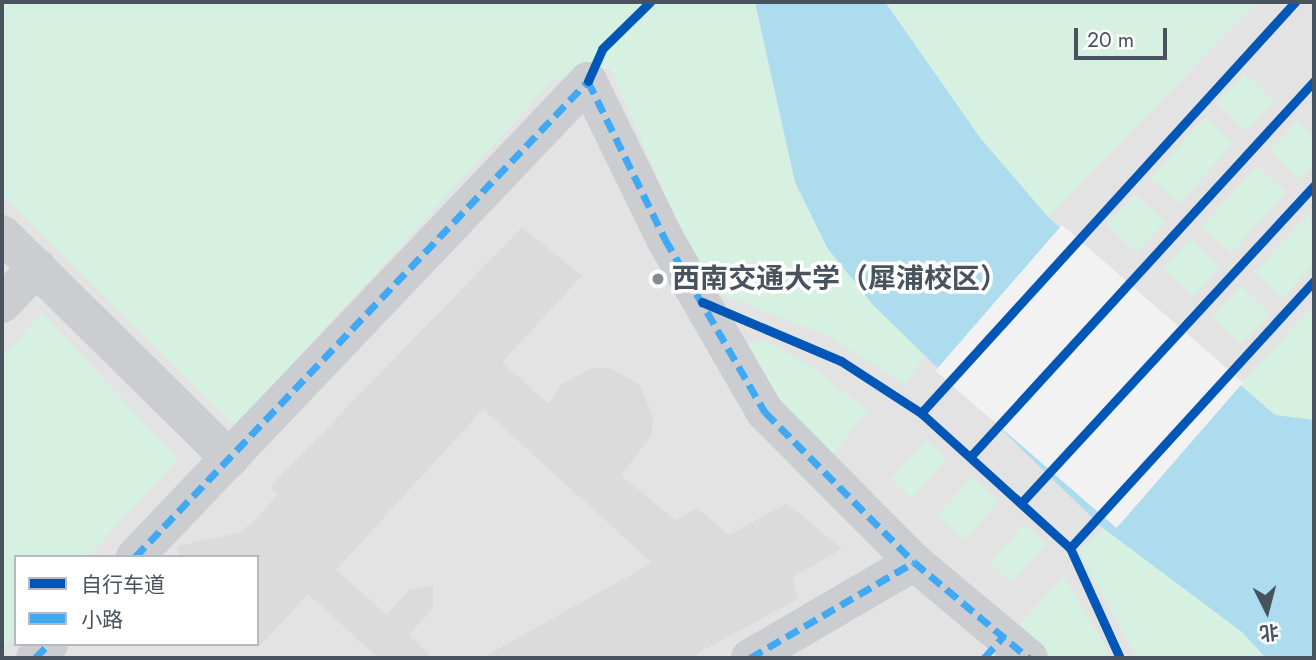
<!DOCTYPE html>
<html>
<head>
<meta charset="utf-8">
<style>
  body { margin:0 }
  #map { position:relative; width:1316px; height:660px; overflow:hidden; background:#f2f2f2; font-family:Jost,"Noto Sans SC",sans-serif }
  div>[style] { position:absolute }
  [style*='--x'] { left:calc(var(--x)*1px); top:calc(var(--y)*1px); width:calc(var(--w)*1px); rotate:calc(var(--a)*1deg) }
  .education>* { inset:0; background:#e4e3e4 }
  .green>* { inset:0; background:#d6f0e2; transform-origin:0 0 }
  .water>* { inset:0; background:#acdcee }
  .pier>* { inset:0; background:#f2f2f2; transform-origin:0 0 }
  .building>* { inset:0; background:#dbdbdc }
  .minor>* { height:38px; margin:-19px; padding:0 19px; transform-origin:19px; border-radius:19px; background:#cbcdd0 }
  .quiet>* { height:7px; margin-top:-3.5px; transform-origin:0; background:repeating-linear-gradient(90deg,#3fa9f5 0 14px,transparent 0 21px) }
  .cycleway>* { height:9px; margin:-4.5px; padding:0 4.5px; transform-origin:4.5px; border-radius:4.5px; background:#0057b8 }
  .dots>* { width:19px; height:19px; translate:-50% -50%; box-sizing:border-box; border:4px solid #fff; border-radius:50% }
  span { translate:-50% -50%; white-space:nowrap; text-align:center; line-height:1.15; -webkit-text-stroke:7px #fff; paint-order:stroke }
  .poi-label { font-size:28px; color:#48535e; font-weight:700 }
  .left { translate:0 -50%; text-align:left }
  .frame { position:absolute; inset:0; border:4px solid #48535e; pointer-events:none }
  .legend { position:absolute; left:14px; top:555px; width:245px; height:91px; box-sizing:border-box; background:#fff; border:2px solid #b6babf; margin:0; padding:9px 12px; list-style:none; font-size:21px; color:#48535e }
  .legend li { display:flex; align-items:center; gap:14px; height:35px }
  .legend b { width:35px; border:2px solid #b6babf }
  .north { position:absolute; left:1232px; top:576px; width:70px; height:70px; -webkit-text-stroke:5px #fff; paint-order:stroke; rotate:174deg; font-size:19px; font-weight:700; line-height:28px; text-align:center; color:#48535e }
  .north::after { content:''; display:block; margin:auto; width:24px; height:32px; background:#48535e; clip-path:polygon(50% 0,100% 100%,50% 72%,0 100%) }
  .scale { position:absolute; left:1074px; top:28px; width:93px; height:32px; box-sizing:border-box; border:4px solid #48535e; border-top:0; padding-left:9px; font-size:21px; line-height:24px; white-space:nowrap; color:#48535e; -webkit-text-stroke:5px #fff; paint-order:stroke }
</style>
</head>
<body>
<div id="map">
  <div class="education">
    <div style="clip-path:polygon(evenodd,2px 2px,1314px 2px,1314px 658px,2px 658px,2px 2px,16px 557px,257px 557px,257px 644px,16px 644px,16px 557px)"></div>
  </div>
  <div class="green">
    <div style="clip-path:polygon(2px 2px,755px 2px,795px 182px,828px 249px,925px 355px,905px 384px,828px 336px,706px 289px,610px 68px,553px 80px,235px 426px,2px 194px)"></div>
    <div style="clip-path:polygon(885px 2px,1257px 2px,1048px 217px,981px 139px)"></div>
    <div style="left:1244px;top:73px;width:41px;height:41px;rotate:43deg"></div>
    <div style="left:1205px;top:117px;width:39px;height:82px;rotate:42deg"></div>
    <div style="clip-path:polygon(1297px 121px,1314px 136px,1314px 164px,1300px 179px,1270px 151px)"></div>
    <div style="left:1257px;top:166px;width:39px;height:82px;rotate:42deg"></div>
    <div style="left:1135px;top:194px;width:41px;height:42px;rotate:43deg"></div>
    <div style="clip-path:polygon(1310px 212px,1314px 264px,1282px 298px,1254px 272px)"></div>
    <div style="left:1189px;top:239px;width:41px;height:40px;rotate:41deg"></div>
    <div style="left:1241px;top:286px;width:41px;height:42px;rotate:43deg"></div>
    <div style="clip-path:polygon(1314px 305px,1314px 420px,1275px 415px,1239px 385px)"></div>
    <div style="clip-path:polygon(42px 313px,178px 459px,88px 557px,16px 557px,16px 634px,2px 649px,2px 357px)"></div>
    <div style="clip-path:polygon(764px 340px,808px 364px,868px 411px,828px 460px,753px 381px,746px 346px)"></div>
    <div style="left:926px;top:440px;width:28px;height:53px;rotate:42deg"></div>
    <div style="left:972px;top:477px;width:36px;height:53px;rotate:42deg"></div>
    <div style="left:1024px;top:524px;width:29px;height:52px;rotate:41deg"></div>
    <div style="clip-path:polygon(1103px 528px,1242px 632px,1266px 658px,1137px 658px,1078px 551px)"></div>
    <div style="clip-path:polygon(1064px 576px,1106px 647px,1111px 658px,1039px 658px,1012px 633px)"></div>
  </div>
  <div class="water">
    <div style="clip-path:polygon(755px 2px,885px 2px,981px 139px,1048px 217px,1275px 415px,1314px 420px,1314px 658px,1266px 658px,1242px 632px,1103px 528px,874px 306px,828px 249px,795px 182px)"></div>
  </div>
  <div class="pier">
    <div style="left:1062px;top:225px;width:240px;height:193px;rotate:41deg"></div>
  </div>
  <div class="building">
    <div style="clip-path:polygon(522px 227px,582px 276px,502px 362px,548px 404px,562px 384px,592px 368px,610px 368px,640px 385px,653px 417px,652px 435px,621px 475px,675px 520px,697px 508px,729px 535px,787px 503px,842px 549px,793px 577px,798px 599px,689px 658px,482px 658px,652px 563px,483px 409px,336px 570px,387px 615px,408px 591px,433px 585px,433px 608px,409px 635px,432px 658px,378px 658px,308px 594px,257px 649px,257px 557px,178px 557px,177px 546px,238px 533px,253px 522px,278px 494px,270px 487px)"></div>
  </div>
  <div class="minor">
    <div style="--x:2;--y:234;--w:320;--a:44.6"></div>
    <div style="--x:2;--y:304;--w:51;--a:-46.6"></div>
    <div style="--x:135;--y:557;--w:657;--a:-46.42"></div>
    <div style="--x:588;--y:81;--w:176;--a:64"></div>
    <div style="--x:665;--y:239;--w:200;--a:60"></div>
    <div style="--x:765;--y:412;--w:211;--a:45.2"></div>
    <div style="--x:914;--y:562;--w:150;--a:39.9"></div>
    <div style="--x:35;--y:658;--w:20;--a:-45"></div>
    <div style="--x:750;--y:658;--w:190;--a:-30.3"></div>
  </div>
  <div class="quiet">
    <div style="--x:135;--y:557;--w:657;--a:-46.42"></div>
    <div style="--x:588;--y:81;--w:176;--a:64"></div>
    <div style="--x:665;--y:239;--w:200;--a:60"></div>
    <div style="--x:765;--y:412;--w:211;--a:45.2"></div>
    <div style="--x:914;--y:562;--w:150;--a:39.9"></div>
    <div style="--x:35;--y:658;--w:20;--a:-45"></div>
    <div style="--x:750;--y:658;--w:190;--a:-30.3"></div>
    <div style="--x:984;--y:658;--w:30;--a:-48"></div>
  </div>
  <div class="cycleway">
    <div style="--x:588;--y:81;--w:35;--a:-66"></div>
    <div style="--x:602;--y:49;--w:67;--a:-44.4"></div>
    <div style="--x:702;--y:302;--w:151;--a:23"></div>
    <div style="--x:841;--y:361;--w:95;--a:33"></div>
    <div style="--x:921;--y:413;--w:201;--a:42.2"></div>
    <div style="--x:1070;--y:548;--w:121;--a:65.6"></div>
    <div style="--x:921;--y:413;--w:556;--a:-47.7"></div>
    <div style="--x:970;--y:457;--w:510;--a:-47.54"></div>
    <div style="--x:1021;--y:503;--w:432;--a:-47.3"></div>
    <div style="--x:1070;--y:548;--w:362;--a:-47.6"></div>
  </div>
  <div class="dots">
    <div style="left:658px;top:279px;background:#848b92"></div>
  </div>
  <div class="poi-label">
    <span class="left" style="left:672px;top:279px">西南交通大学（犀浦校区）</span>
  </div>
  <div class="frame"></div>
  <ul class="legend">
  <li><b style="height:9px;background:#0057b8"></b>自行车道</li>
  <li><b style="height:9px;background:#3fa9f5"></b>小路</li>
  </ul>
  <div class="north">北</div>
  <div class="scale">20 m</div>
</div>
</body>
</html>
